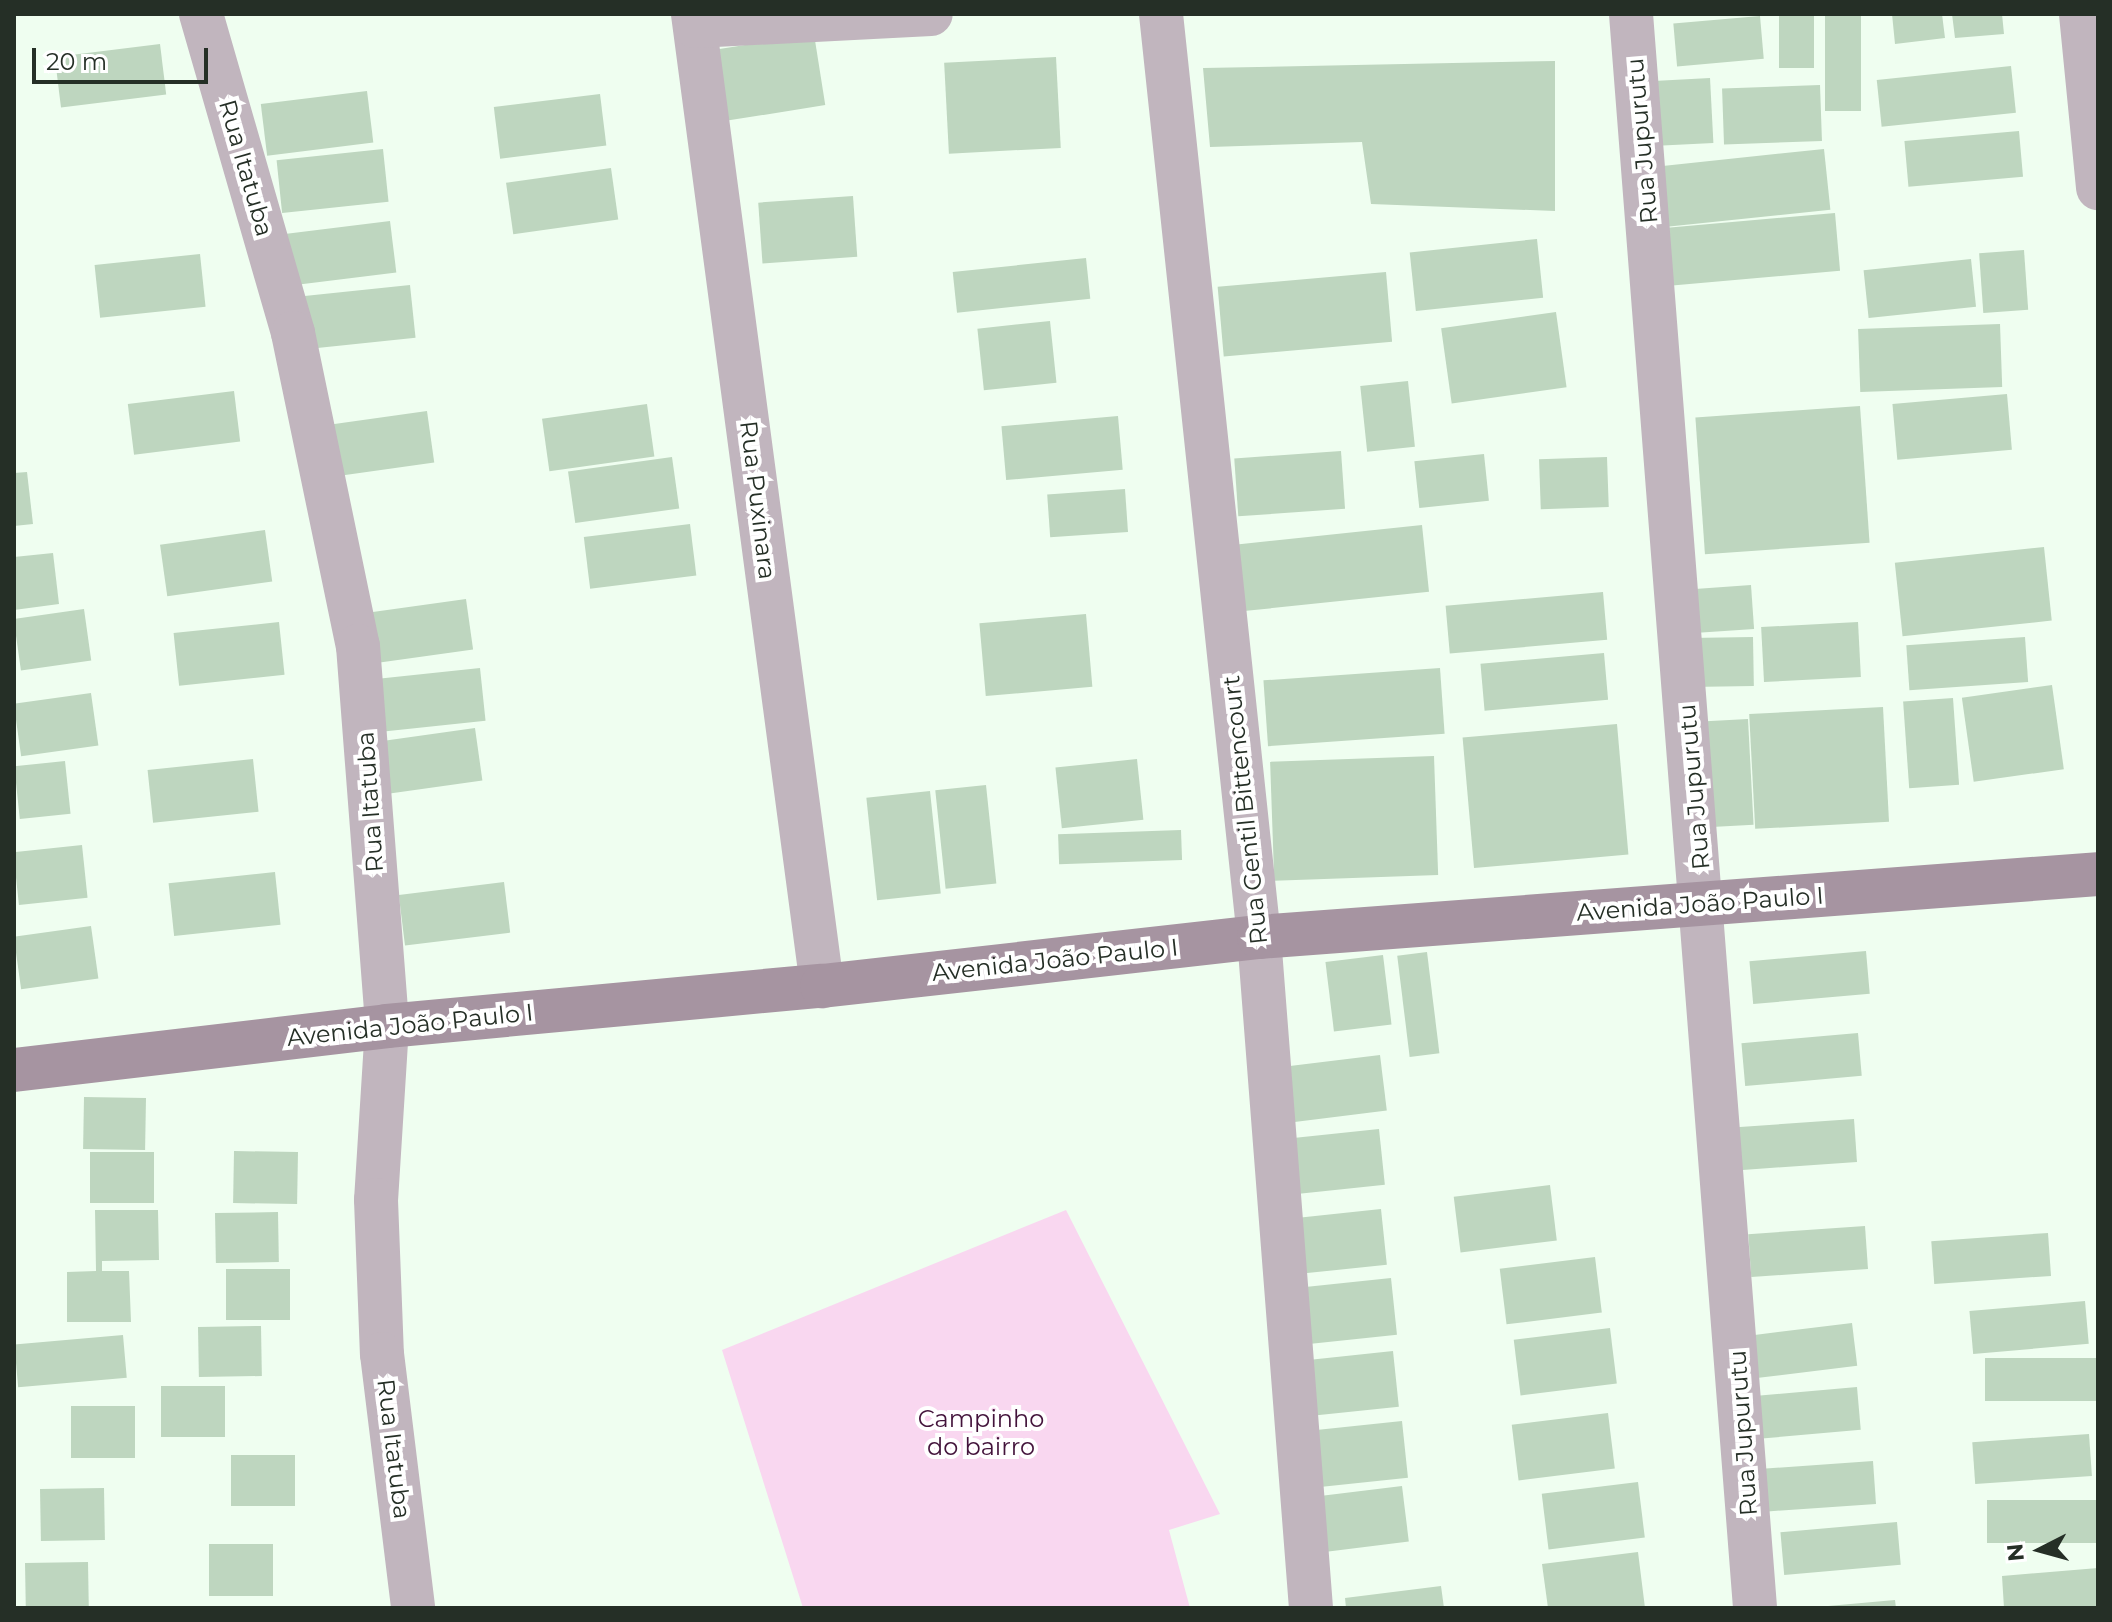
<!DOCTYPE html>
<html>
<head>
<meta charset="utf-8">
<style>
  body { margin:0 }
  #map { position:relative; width:2112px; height:1622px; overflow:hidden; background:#effef0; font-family:Montserrat,sans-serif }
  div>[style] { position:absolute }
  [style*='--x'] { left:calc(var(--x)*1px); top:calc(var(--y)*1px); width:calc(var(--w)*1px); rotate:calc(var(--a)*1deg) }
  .green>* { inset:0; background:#f9d7f0 }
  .building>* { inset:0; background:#bed6bf; transform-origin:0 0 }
  .street>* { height:44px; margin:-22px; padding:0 22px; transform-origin:22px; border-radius:22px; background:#c1b5be }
  .secondary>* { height:44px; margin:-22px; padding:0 22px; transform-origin:22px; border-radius:22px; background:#a694a1 }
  span { translate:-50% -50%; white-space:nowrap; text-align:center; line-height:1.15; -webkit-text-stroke:8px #fff; paint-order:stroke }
  .street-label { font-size:24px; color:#252f26 }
  .park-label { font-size:24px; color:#43133b }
  .frame { position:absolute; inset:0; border:16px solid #252f26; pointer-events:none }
  .north { position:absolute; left:2000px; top:1510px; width:80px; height:80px; -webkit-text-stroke:6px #fff; paint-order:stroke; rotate:264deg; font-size:22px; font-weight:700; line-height:32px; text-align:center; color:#252f26 }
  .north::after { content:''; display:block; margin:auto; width:28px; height:36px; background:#252f26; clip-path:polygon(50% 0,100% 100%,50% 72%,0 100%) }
  .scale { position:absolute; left:32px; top:48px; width:176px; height:36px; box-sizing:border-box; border:4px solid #252f26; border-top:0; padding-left:10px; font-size:24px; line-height:28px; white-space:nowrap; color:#252f26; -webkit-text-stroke:6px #fff; paint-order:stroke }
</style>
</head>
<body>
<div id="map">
  <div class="green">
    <div style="clip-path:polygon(1066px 1210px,1220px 1514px,1169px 1530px,1190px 1608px,803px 1608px,722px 1350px)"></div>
  </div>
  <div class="building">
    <div style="left:1779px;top:14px;width:35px;height:54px"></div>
    <div style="left:1825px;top:14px;width:36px;height:97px"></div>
    <div style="clip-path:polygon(1892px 14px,1942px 14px,1945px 38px,1895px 44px)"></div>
    <div style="clip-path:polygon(1952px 14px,2002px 14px,2004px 34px,1955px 38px)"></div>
    <div style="left:1760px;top:16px;width:43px;height:87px;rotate:85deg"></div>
    <div style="left:814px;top:34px;width:72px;height:107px;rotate:81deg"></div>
    <div style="left:160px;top:44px;width:51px;height:106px;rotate:83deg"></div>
    <div style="left:1056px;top:57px;width:91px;height:112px;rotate:87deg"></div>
    <div style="clip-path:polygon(1555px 61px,1555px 211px,1371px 204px,1362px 142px,1210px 147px,1203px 68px)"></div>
    <div style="left:2011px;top:66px;width:47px;height:135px;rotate:84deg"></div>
    <div style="left:1710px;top:78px;width:65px;height:61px;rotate:87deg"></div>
    <div style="left:1820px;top:85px;width:56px;height:98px;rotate:88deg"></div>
    <div style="left:367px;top:91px;width:52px;height:107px;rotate:83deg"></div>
    <div style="left:600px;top:94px;width:52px;height:107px;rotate:83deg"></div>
    <div style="left:2019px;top:131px;width:46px;height:115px;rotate:85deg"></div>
    <div style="left:383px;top:149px;width:53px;height:107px;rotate:84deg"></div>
    <div style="left:1824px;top:149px;width:61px;height:174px;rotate:84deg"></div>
    <div style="left:611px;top:168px;width:52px;height:106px;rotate:82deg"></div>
    <div style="left:853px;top:196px;width:61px;height:95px;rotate:86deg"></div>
    <div style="left:1835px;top:213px;width:58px;height:174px;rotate:85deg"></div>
    <div style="left:390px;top:221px;width:52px;height:106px;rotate:83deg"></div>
    <div style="left:1537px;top:239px;width:59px;height:128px;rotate:84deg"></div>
    <div style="left:2024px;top:250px;width:60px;height:45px;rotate:86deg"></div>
    <div style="left:200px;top:254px;width:53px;height:106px;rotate:84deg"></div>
    <div style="left:1086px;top:258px;width:41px;height:134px;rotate:84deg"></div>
    <div style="left:1971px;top:259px;width:48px;height:108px;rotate:84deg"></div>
    <div style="left:1386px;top:272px;width:70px;height:169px;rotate:85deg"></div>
    <div style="left:410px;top:285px;width:53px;height:106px;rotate:84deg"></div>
    <div style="left:1556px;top:312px;width:76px;height:116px;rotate:82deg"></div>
    <div style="left:1050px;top:321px;width:62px;height:73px;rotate:84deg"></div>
    <div style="left:2000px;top:324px;width:63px;height:142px;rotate:88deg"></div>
    <div style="left:1408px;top:381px;width:66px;height:48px;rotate:84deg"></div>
    <div style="left:234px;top:391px;width:51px;height:107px;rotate:83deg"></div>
    <div style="left:2007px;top:394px;width:56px;height:115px;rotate:85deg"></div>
    <div style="left:647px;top:404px;width:53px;height:106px;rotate:82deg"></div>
    <div style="left:1860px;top:406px;width:137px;height:165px;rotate:86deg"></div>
    <div style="left:427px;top:411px;width:52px;height:106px;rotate:82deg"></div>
    <div style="left:1118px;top:416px;width:54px;height:117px;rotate:85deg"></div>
    <div style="left:1341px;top:451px;width:58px;height:107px;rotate:86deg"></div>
    <div style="left:1484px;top:454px;width:47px;height:70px;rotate:84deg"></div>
    <div style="left:672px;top:457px;width:52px;height:105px;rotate:82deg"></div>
    <div style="left:1607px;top:457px;width:50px;height:68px;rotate:88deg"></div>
    <div style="clip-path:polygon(27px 472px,33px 524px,14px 526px,14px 473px)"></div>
    <div style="left:1125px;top:489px;width:43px;height:78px;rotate:86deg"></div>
    <div style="left:690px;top:524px;width:52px;height:107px;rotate:83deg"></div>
    <div style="left:1422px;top:525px;width:67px;height:186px;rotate:84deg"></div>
    <div style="left:265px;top:530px;width:52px;height:106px;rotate:82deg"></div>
    <div style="left:2044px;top:547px;width:74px;height:150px;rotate:84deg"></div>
    <div style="clip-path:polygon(53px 553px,59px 604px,14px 610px,14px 557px)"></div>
    <div style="left:1751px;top:585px;width:44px;height:56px;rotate:86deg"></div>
    <div style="left:1603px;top:592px;width:48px;height:158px;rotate:85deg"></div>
    <div style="left:466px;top:599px;width:51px;height:105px;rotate:82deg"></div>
    <div style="left:84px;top:609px;width:52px;height:71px;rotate:82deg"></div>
    <div style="left:1086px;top:614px;width:73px;height:107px;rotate:85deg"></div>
    <div style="left:279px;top:622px;width:53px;height:106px;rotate:84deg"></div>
    <div style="left:1858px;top:622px;width:55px;height:97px;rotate:87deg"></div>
    <div style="left:1753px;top:637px;width:49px;height:64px;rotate:89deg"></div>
    <div style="left:2025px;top:637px;width:45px;height:119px;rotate:86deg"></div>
    <div style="left:1604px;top:653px;width:47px;height:124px;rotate:85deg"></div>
    <div style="left:480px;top:668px;width:53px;height:107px;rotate:84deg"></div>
    <div style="left:1440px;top:668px;width:66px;height:177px;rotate:86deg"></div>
    <div style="left:2052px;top:685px;width:85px;height:91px;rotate:82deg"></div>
    <div style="left:91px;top:693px;width:53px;height:78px;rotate:82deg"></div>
    <div style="left:1953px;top:698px;width:87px;height:50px;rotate:86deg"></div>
    <div style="left:1883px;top:707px;width:115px;height:134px;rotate:87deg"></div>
    <div style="left:1748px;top:719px;width:106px;height:42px;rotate:87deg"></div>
    <div style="left:1617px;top:724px;width:131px;height:155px;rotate:85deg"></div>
    <div style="left:475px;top:728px;width:53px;height:106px;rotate:82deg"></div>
    <div style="left:1434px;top:756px;width:119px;height:164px;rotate:88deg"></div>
    <div style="left:253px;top:759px;width:53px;height:106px;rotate:84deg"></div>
    <div style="left:1137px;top:759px;width:61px;height:82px;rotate:84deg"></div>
    <div style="left:65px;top:761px;width:53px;height:51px;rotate:84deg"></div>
    <div style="left:986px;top:785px;width:99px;height:51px;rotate:84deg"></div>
    <div style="left:930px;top:791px;width:103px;height:64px;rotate:84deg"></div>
    <div style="left:1181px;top:830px;width:30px;height:123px;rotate:88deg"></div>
    <div style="left:82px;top:845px;width:53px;height:69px;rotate:84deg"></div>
    <div style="left:275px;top:872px;width:53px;height:107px;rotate:84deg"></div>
    <div style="left:504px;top:882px;width:51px;height:106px;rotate:83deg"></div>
    <div style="left:91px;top:926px;width:53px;height:78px;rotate:82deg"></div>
    <div style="left:1866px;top:951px;width:43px;height:117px;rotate:85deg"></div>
    <div style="left:1427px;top:952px;width:102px;height:30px;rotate:83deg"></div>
    <div style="left:1383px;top:955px;width:70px;height:58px;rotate:83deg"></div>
    <div style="left:1858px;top:1033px;width:43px;height:117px;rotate:85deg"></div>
    <div style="left:1380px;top:1055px;width:56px;height:97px;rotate:83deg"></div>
    <div style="left:84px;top:1097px;width:62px;height:52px;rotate:1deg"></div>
    <div style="left:1854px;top:1119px;width:43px;height:118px;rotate:86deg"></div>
    <div style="left:1379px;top:1129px;width:56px;height:98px;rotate:84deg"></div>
    <div style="left:234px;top:1151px;width:64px;height:52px;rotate:1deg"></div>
    <div style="left:154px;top:1152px;width:51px;height:64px;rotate:90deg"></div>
    <div style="left:1550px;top:1185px;width:56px;height:97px;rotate:83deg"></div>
    <div style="left:1381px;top:1209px;width:56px;height:97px;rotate:84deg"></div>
    <div style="clip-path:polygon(95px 1210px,158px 1210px,159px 1260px,102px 1261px,102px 1271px,129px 1271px,131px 1322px,67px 1322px,67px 1272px,96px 1271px)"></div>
    <div style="left:278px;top:1212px;width:50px;height:63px;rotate:89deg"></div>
    <div style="left:1865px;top:1226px;width:43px;height:117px;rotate:86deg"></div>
    <div style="left:2048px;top:1233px;width:43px;height:117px;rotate:86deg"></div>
    <div style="left:1595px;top:1257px;width:56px;height:96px;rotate:83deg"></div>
    <div style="left:226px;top:1269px;width:64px;height:51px"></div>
    <div style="left:1391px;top:1278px;width:57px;height:98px;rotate:84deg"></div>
    <div style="left:2085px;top:1301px;width:43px;height:116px;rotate:85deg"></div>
    <div style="left:1852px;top:1323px;width:43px;height:116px;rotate:83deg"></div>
    <div style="left:261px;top:1326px;width:50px;height:63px;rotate:89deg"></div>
    <div style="left:1610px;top:1328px;width:56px;height:97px;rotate:83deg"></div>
    <div style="left:123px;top:1335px;width:43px;height:109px;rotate:85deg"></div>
    <div style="left:1393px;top:1351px;width:56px;height:97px;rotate:84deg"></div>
    <div style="left:2098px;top:1358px;width:43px;height:113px;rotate:90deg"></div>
    <div style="left:225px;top:1386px;width:51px;height:64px;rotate:90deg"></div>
    <div style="left:1857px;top:1387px;width:43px;height:117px;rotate:85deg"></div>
    <div style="left:135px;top:1406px;width:52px;height:64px;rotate:90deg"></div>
    <div style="left:1608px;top:1413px;width:56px;height:97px;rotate:83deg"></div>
    <div style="left:1402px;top:1421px;width:57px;height:98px;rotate:84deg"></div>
    <div style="left:2089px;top:1434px;width:42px;height:117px;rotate:86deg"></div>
    <div style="left:231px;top:1455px;width:64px;height:51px"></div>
    <div style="left:1873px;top:1461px;width:43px;height:118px;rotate:86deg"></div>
    <div style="left:1638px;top:1482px;width:56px;height:97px;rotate:83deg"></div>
    <div style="left:1402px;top:1486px;width:56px;height:97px;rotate:83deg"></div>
    <div style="left:104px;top:1488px;width:52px;height:64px;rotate:89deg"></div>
    <div style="left:2098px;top:1500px;width:43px;height:111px;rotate:90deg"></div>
    <div style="left:1897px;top:1522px;width:43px;height:117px;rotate:85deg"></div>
    <div style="left:209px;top:1544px;width:64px;height:52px"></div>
    <div style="clip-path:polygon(1638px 1552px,1645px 1608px,1548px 1608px,1542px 1564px)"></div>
    <div style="left:88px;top:1562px;width:46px;height:63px;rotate:89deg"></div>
    <div style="clip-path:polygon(2098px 1568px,2098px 1608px,2004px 1608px,2002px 1576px)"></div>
    <div style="clip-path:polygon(1441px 1586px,1444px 1608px,1346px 1608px,1345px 1598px)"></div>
    <div style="clip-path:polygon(1895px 1600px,1896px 1608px,1828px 1608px,1828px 1606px)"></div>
  </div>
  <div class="street">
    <div style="--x:201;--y:14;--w:332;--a:73.9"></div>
    <div style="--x:293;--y:333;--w:320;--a:78.3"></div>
    <div style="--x:358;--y:646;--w:381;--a:85.6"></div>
    <div style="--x:387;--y:1026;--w:174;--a:93.6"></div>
    <div style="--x:376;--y:1200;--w:154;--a:87.8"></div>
    <div style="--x:382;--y:1354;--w:256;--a:83"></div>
    <div style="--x:693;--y:14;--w:981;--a:82.44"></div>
    <div style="--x:1161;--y:14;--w:928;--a:83.94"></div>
    <div style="--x:1259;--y:937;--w:673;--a:85.57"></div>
    <div style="--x:1631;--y:14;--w:1599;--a:85.55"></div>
    <div style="--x:2081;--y:14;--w:175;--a:84.4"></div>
    <div style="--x:695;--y:26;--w:236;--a:-2.9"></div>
  </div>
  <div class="secondary">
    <div style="--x:14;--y:1070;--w:376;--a:-6.7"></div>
    <div style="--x:387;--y:1026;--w:437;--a:-5.3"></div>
    <div style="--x:822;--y:986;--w:440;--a:-6.4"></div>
    <div style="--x:1259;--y:937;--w:841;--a:-4.29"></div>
  </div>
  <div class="street-label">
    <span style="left:1642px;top:141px;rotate:-95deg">Rua Jupurutu</span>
    <span style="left:246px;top:168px;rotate:74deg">Rua Itatuba</span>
    <span style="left:758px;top:500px;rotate:83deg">Rua Puxinara</span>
    <span style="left:1694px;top:787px;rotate:-95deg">Rua Jupurutu</span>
    <span style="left:370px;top:802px;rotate:-94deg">Rua Itatuba</span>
    <span style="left:1245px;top:810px;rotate:-96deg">Rua Gentil Bittencourt</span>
    <span style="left:1700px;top:904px;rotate:-4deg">Avenida João Paulo I</span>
    <span style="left:1055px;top:960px;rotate:-6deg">Avenida João Paulo I</span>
    <span style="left:410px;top:1025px;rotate:-6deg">Avenida João Paulo I</span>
    <span style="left:1743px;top:1433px;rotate:-94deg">Rua Jupurutu</span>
    <span style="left:394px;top:1449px;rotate:83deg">Rua Itatuba</span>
  </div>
  <div class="park-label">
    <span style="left:981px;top:1433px">Campinho<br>do bairro</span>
  </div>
  <div class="frame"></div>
  <div class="north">N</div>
  <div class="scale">20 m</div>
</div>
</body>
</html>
